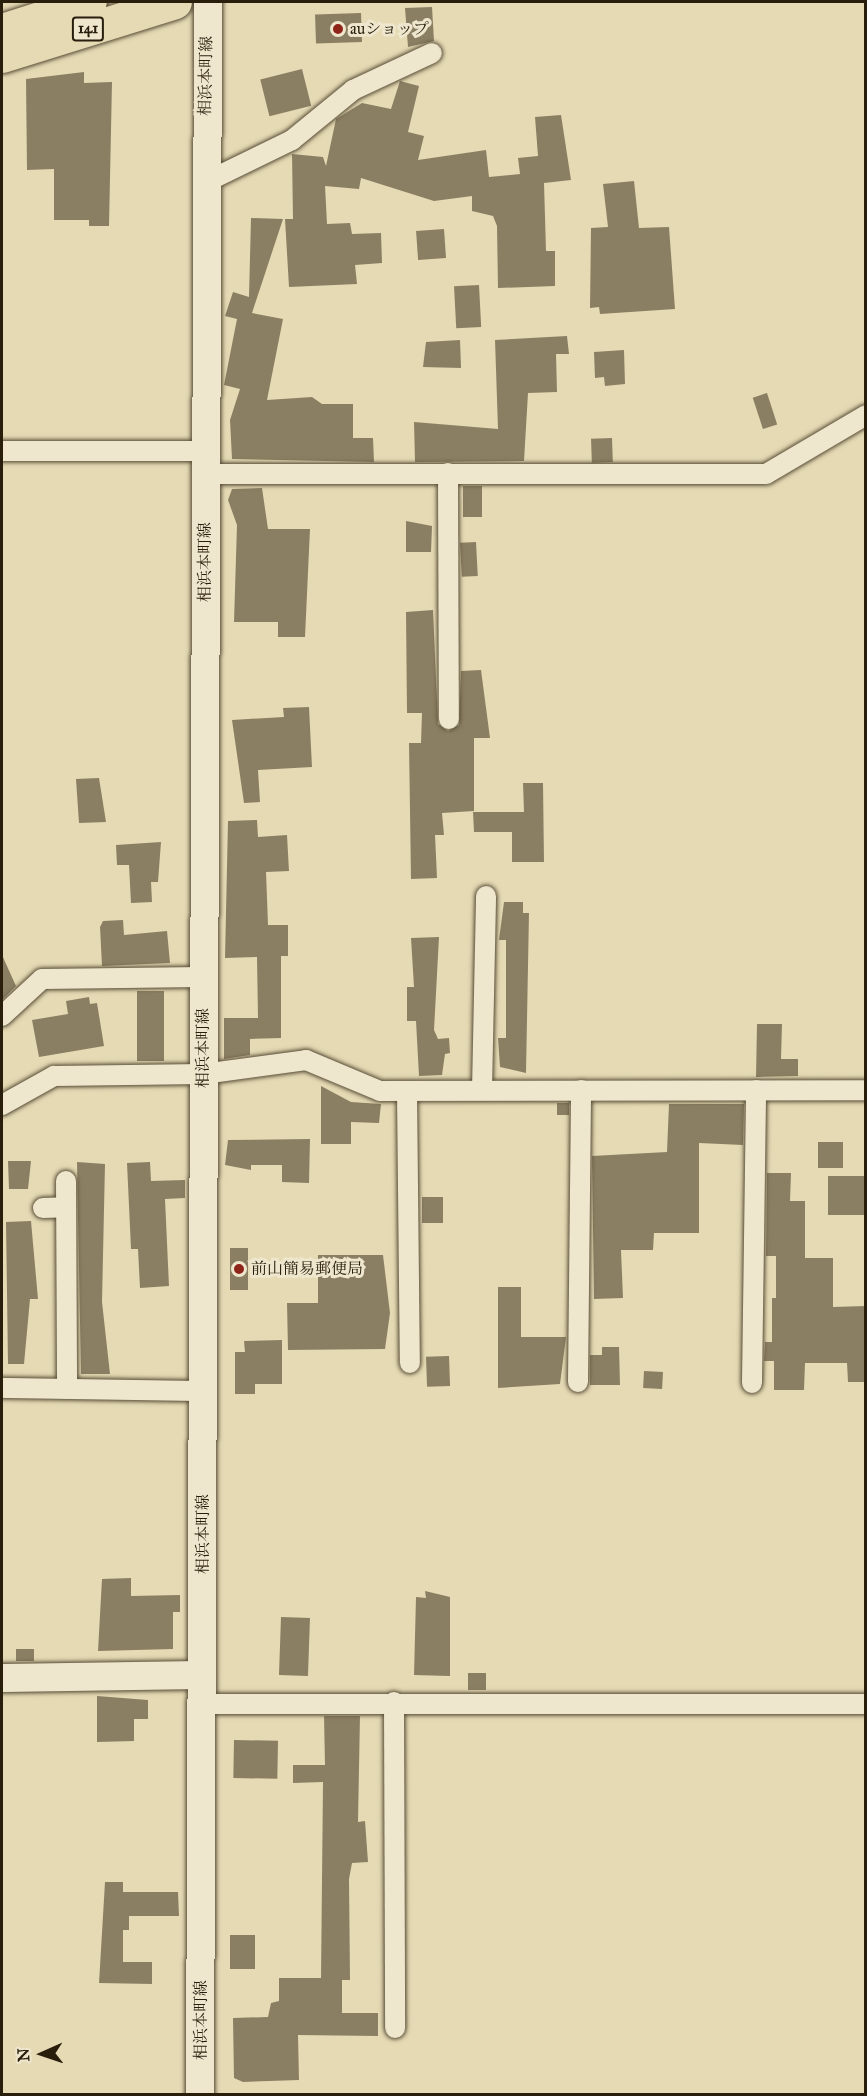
<!DOCTYPE html>
<html>
<head>
<meta charset="utf-8">
<style>
  body { margin:0 }
  #map { position:relative; width:867px; height:2096px; overflow:hidden; background:#e5dab4; font-family:"IM FELL Great Primer","Noto Serif JP",serif }
  div>[style] { position:absolute }
  [style*='--x'] { left:calc(var(--x)*1px); top:calc(var(--y)*1px); width:calc(var(--w)*1px); rotate:calc(var(--a)*1deg) }
  .building>* { inset:0; background:#8b7f63; transform-origin:0 0 }
  .roads { filter:drop-shadow(0 0 2px #584c36) drop-shadow(0 0 2px #584c36) }
  .street>* { height:20px; margin:-10px; padding:0 10px; transform-origin:10px; border-radius:10px; background:#eee7ce }
  .secondary>* { height:28px; margin:-14px; padding:0 14px; transform-origin:14px; border-radius:14px; background:#eee7ce }
  .highway>* { height:33px; margin:-16.5px; padding:0 16.5px; transform-origin:16.5px; border-radius:16.5px; background:#e5dab4 }
  .dots>* { width:16px; height:16px; translate:-50% -50%; box-sizing:border-box; border:3px solid #eee7ce; border-radius:50% }
  span { translate:-50% -50%; white-space:nowrap; text-align:center; line-height:1.15; -webkit-text-stroke:6px #eee7ce; paint-order:stroke }
  .shield-label span { padding:2px 4px; background:#eee7ce; border:2px solid; border-radius:4px; -webkit-text-stroke-width:0 }
  .shield-label { font-size:15px; color:#291d0c; font-weight:700 }
  .poi-label { font-size:16px; color:#291d0c }
  .left { translate:0 -50%; text-align:left }
  .street-label { font-size:16px; color:#291d0c }
  .frame { position:absolute; inset:0; border:3px solid #291d0c; pointer-events:none }
  .north { position:absolute; left:12px; top:2024px; width:60px; height:60px; -webkit-text-stroke:4px #eee7ce; paint-order:stroke; rotate:267deg; font-size:16px; font-weight:700; line-height:24px; text-align:center; color:#291d0c }
  .north::after { content:''; display:block; margin:auto; width:21px; height:27px; background:#291d0c; clip-path:polygon(50% 0,100% 100%,50% 72%,0 100%) }
</style>
</head>
<body>
<div id="map">
  <div class="building">
    <div style="clip-path:polygon(432px 7px,434px 41px,408px 47px,405px 8px)"></div>
    <div style="left:361px;top:13px;width:29px;height:46px;rotate:88deg"></div>
    <div style="left:302px;top:69px;width:38px;height:43px;rotate:76deg"></div>
    <div style="clip-path:polygon(84px 72px,84px 83px,112px 82px,109px 226px,89px 226px,89px 220px,54px 220px,54px 169px,27px 170px,26px 79px)"></div>
    <div style="clip-path:polygon(400px 81px,419px 86px,408px 132px,424px 136px,418px 160px,486px 150px,489px 177px,520px 174px,518px 158px,538px 156px,535px 117px,561px 115px,571px 180px,544px 183px,546px 251px,555px 251px,555px 286px,498px 288px,497px 226px,493px 216px,472px 211px,472px 196px,434px 201px,361px 178px,359px 189px,325px 186px,327px 224px,350px 223px,352px 234px,381px 233px,382px 263px,355px 265px,357px 284px,289px 287px,285px 219px,293px 219px,292px 154px,323px 157px,326px 166px,336px 119px,362px 103px,391px 109px)"></div>
    <div style="clip-path:polygon(634px 181px,639px 228px,669px 227px,675px 309px,600px 314px,599px 307px,590px 308px,591px 228px,608px 227px,603px 184px)"></div>
    <div style="clip-path:polygon(251px 218px,283px 219px,252px 313px,283px 319px,267px 400px,312px 397px,322px 404px,353px 404px,353px 438px,373px 438px,374px 462px,232px 459px,230px 420px,240px 389px,224px 385px,237px 319px,225px 316px,233px 292px,249px 297px)"></div>
    <div style="left:444px;top:229px;width:29px;height:28px;rotate:86deg"></div>
    <div style="left:479px;top:285px;width:42px;height:25px;rotate:87deg"></div>
    <div style="clip-path:polygon(567px 336px,569px 354px,556px 354px,557px 392px,528px 393px,524px 461px,415px 462px,414px 422px,498px 429px,495px 340px)"></div>
    <div style="clip-path:polygon(460px 340px,461px 368px,423px 367px,426px 342px)"></div>
    <div style="clip-path:polygon(624px 350px,625px 384px,605px 386px,604px 377px,595px 378px,594px 352px)"></div>
    <div style="left:767px;top:393px;width:33px;height:15px;rotate:72deg"></div>
    <div style="left:612px;top:438px;width:24px;height:21px;rotate:88deg"></div>
    <div style="left:463px;top:486px;width:19px;height:31px"></div>
    <div style="clip-path:polygon(262px 488px,268px 529px,310px 529px,305px 637px,278px 637px,278px 622px,234px 622px,237px 525px,228px 500px,232px 489px)"></div>
    <div style="clip-path:polygon(406px 521px,432px 526px,431px 552px,406px 552px)"></div>
    <div style="left:476px;top:542px;width:34px;height:16px;rotate:87deg"></div>
    <div style="clip-path:polygon(433px 610px,438px 724px,448px 731px,459px 725px,461px 671px,481px 670px,490px 738px,474px 738px,474px 811px,442px 813px,444px 835px,435px 835px,437px 878px,411px 879px,409px 743px,421px 743px,422px 713px,407px 713px,406px 612px)"></div>
    <div style="clip-path:polygon(309px 707px,312px 767px,258px 770px,260px 802px,244px 803px,232px 720px,284px 717px,283px 708px)"></div>
    <div style="clip-path:polygon(99px 778px,106px 822px,79px 823px,76px 779px)"></div>
    <div style="clip-path:polygon(523px 783px,543px 783px,544px 862px,512px 862px,512px 832px,474px 832px,473px 812px,524px 812px)"></div>
    <div style="clip-path:polygon(257px 820px,258px 837px,287px 835px,289px 871px,266px 872px,268px 925px,288px 925px,288px 956px,281px 956px,281px 1038px,250px 1039px,250px 1055px,224px 1059px,224px 1018px,258px 1018px,257px 957px,225px 958px,228px 821px)"></div>
    <div style="clip-path:polygon(161px 842px,158px 882px,151px 882px,152px 902px,131px 903px,129px 865px,117px 865px,116px 845px)"></div>
    <div style="clip-path:polygon(504px 902px,523px 902px,523px 913px,529px 913px,526px 1073px,500px 1067px,498px 1038px,506px 1038px,506px 940px,499px 940px)"></div>
    <div style="clip-path:polygon(123px 920px,124px 935px,167px 931px,170px 963px,102px 966px,100px 927px,103px 921px)"></div>
    <div style="clip-path:polygon(439px 937px,434px 1030px,438px 1039px,449px 1038px,450px 1053px,445px 1054px,442px 1075px,419px 1076px,416px 1021px,407px 1021px,407px 987px,414px 987px,411px 938px)"></div>
    <div style="clip-path:polygon(2px 955px,16px 986px,2px 1000px)"></div>
    <div style="left:164px;top:991px;width:70px;height:27px;rotate:90deg"></div>
    <div style="clip-path:polygon(89px 997px,90px 1004px,97px 1003px,104px 1046px,39px 1057px,32px 1020px,68px 1014px,66px 1001px)"></div>
    <div style="clip-path:polygon(757px 1024px,782px 1024px,781px 1059px,798px 1059px,798px 1076px,756px 1077px)"></div>
    <div style="clip-path:polygon(321px 1086px,351px 1102px,381px 1104px,379px 1123px,351px 1122px,351px 1144px,321px 1144px)"></div>
    <div style="left:557px;top:1103px;width:12px;height:12px"></div>
    <div style="clip-path:polygon(669px 1104px,744px 1104px,743px 1145px,699px 1143px,699px 1233px,654px 1233px,653px 1250px,621px 1250px,623px 1298px,594px 1299px,592px 1156px,667px 1152px)"></div>
    <div style="clip-path:polygon(310px 1139px,309px 1183px,282px 1182px,282px 1165px,251px 1165px,251px 1170px,225px 1165px,228px 1140px)"></div>
    <div style="left:843px;top:1142px;width:26px;height:25px;rotate:90deg"></div>
    <div style="clip-path:polygon(8px 1161px,31px 1161px,28px 1189px,9px 1189px)"></div>
    <div style="clip-path:polygon(77px 1162px,105px 1164px,102px 1302px,110px 1374px,81px 1374px)"></div>
    <div style="clip-path:polygon(150px 1162px,151px 1181px,185px 1180px,185px 1198px,165px 1199px,169px 1286px,140px 1288px,138px 1249px,131px 1249px,127px 1163px)"></div>
    <div style="clip-path:polygon(767px 1173px,791px 1173px,790px 1201px,805px 1201px,805px 1258px,833px 1258px,833px 1307px,866px 1306px,866px 1382px,848px 1382px,847px 1363px,805px 1363px,804px 1390px,774px 1390px,774px 1361px,764px 1361px,765px 1342px,772px 1342px,772px 1298px,776px 1298px,776px 1256px,766px 1256px)"></div>
    <div style="left:828px;top:1176px;width:38px;height:39px"></div>
    <div style="left:422px;top:1197px;width:21px;height:26px"></div>
    <div style="clip-path:polygon(31px 1221px,38px 1299px,30px 1299px,24px 1364px,8px 1364px,6px 1222px)"></div>
    <div style="left:230px;top:1248px;width:18px;height:42px"></div>
    <div style="clip-path:polygon(318px 1255px,383px 1255px,390px 1313px,385px 1349px,288px 1350px,287px 1303px,318px 1303px)"></div>
    <div style="clip-path:polygon(498px 1287px,521px 1287px,521px 1337px,566px 1337px,560px 1384px,498px 1388px)"></div>
    <div style="clip-path:polygon(282px 1340px,282px 1384px,255px 1384px,255px 1394px,235px 1394px,235px 1352px,245px 1352px,244px 1341px)"></div>
    <div style="clip-path:polygon(602px 1347px,619px 1347px,620px 1385px,590px 1385px,590px 1355px,602px 1355px)"></div>
    <div style="left:449px;top:1356px;width:30px;height:23px;rotate:88deg"></div>
    <div style="left:644px;top:1371px;width:19px;height:17px;rotate:3deg"></div>
    <div style="clip-path:polygon(131px 1578px,131px 1596px,180px 1595px,180px 1612px,173px 1612px,173px 1649px,98px 1651px,102px 1579px)"></div>
    <div style="clip-path:polygon(425px 1591px,450px 1597px,450px 1676px,414px 1675px,416px 1597px,426px 1598px)"></div>
    <div style="left:281px;top:1617px;width:29px;height:58px;rotate:2deg"></div>
    <div style="left:16px;top:1649px;width:18px;height:12px"></div>
    <div style="left:468px;top:1673px;width:18px;height:17px"></div>
    <div style="clip-path:polygon(97px 1696px,148px 1700px,148px 1719px,134px 1719px,134px 1741px,97px 1742px)"></div>
    <div style="clip-path:polygon(324px 1716px,360px 1716px,358px 1822px,365px 1821px,368px 1862px,352px 1863px,349px 1879px,350px 1980px,342px 1980px,342px 2013px,378px 2013px,378px 2036px,298px 2035px,299px 2080px,243px 2082px,234px 2078px,233px 2018px,268px 2017px,271px 2003px,279px 2001px,279px 1978px,321px 1978px,323px 1782px,293px 1783px,293px 1765px,325px 1765px)"></div>
    <div style="left:234px;top:1740px;width:44px;height:38px;rotate:1deg"></div>
    <div style="clip-path:polygon(105px 1882px,123px 1882px,123px 1892px,178px 1892px,179px 1916px,129px 1916px,129px 1930px,123px 1930px,123px 1962px,152px 1962px,152px 1984px,99px 1983px)"></div>
    <div style="left:230px;top:1935px;width:25px;height:34px"></div>
  </div>
  <div class="roads">
    <div class="street">
      <div style="--x:204;--y:183;--w:98;--a:-26"></div>
      <div style="--x:292;--y:140;--w:79;--a:-39.3"></div>
      <div style="--x:353;--y:90;--w:87;--a:-25.1"></div>
      <div style="--x:2;--y:451;--w:203;--a:0"></div>
      <div style="--x:448;--y:473;--w:246;--a:89.8"></div>
      <div style="--x:205;--y:474;--w:561;--a:0"></div>
      <div style="--x:766;--y:474;--w:116;--a:-30.5"></div>
      <div style="--x:2;--y:1016;--w:54;--a:-42.8"></div>
      <div style="--x:42;--y:979;--w:161;--a:-0.7"></div>
      <div style="--x:482;--y:1090;--w:194;--a:-88.8"></div>
      <div style="--x:407;--y:1091;--w:272;--a:89.4"></div>
      <div style="--x:2;--y:1105;--w:60;--a:-29.1"></div>
      <div style="--x:54;--y:1076;--w:149;--a:-0.8"></div>
      <div style="--x:203;--y:1074;--w:104;--a:-7.7"></div>
      <div style="--x:306;--y:1060;--w:80;--a:22.7"></div>
      <div style="--x:380;--y:1091;--w:486;--a:-0.1"></div>
      <div style="--x:66;--y:1181;--w:208;--a:89.7"></div>
      <div style="--x:43;--y:1208;--w:23;--a:-2"></div>
      <div style="--x:578;--y:1382;--w:292;--a:-89.4"></div>
      <div style="--x:752;--y:1383;--w:293;--a:-89.2"></div>
      <div style="--x:2;--y:1388;--w:202;--a:0.9"></div>
      <div style="--x:394;--y:1702;--w:326;--a:89.8"></div>
      <div style="--x:202;--y:1704;--w:664;--a:0"></div>
    </div>
    <div class="secondary">
      <div style="--x:2;--y:1678;--w:200;--a:-0.9"></div>
      <div style="--x:200;--y:2094;--w:2092;--a:-89.78"></div>
    </div>
    <div class="highway">
      <div style="--x:2;--y:30;--w:92;--a:-17.7"></div>
      <div style="--x:2;--y:56;--w:181;--a:-17.3"></div>
    </div>
  </div>
  <div class="dots">
    <div style="left:338px;top:29px;background:#8f2418"></div>
    <div style="left:239px;top:1269px;background:#8f2418"></div>
  </div>
  <div class="shield-label">
    <span style="left:88px;top:29px">141</span>
  </div>
  <div class="poi-label">
    <span class="left" style="left:350px;top:29px">auショップ</span>
    <span class="left" style="left:251px;top:1269px">前山簡易郵便局</span>
  </div>
  <div class="street-label">
    <span style="left:206px;top:76px;rotate:-89deg">相浜本町線</span>
    <span style="left:205px;top:562px;rotate:-90deg">相浜本町線</span>
    <span style="left:203px;top:1048px;rotate:-90deg">相浜本町線</span>
    <span style="left:203px;top:1534px;rotate:-90deg">相浜本町線</span>
    <span style="left:201px;top:2020px;rotate:-90deg">相浜本町線</span>
  </div>
  <div class="frame"></div>
  <div class="north">N</div>
</div>
</body>
</html>
